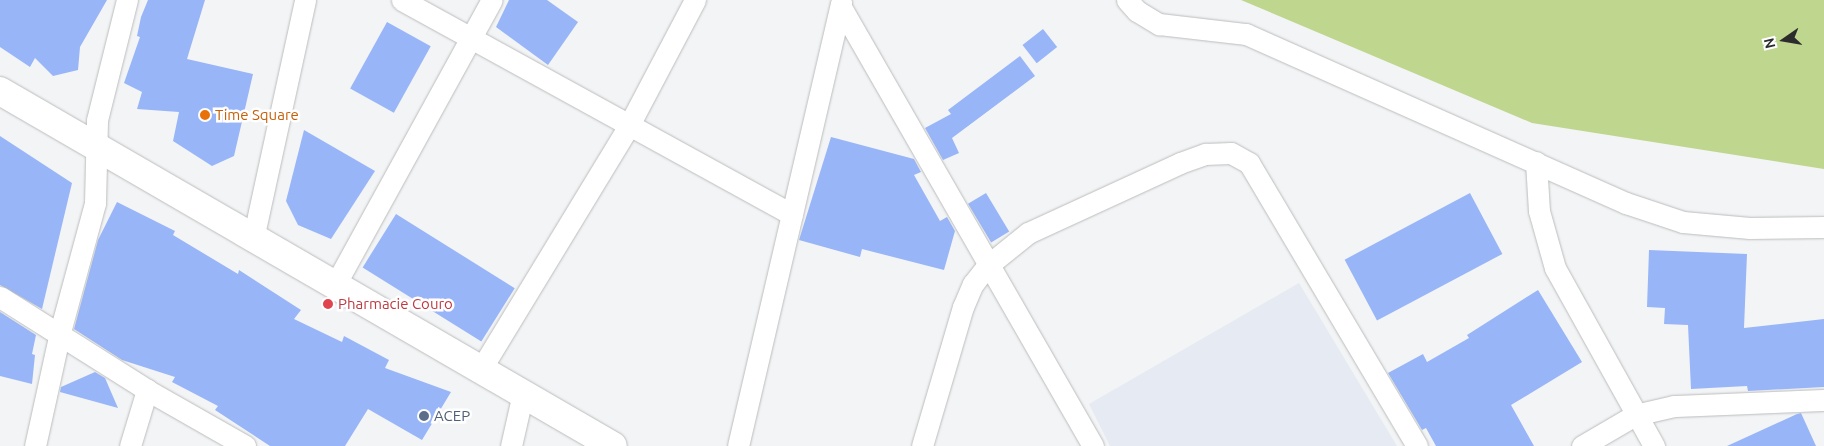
<!DOCTYPE html>
<html>
<head>
<meta charset="utf-8">
<style>
  body { margin:0 }
  #map { position:relative; width:1824px; height:446px; overflow:hidden; background:#f3f4f5; font-family:Ubuntu,sans-serif }
  div>[style] { position:absolute }
  [style*='--x'] { left:calc(var(--x)*1px); top:calc(var(--y)*1px); width:calc(var(--w)*1px); rotate:calc(var(--a)*1deg) }
  .built>* { inset:0; background:#e6eaf2 }
  .green>* { inset:0; background:#bed68e }
  .building>* { inset:0; background:#98b5f8; transform-origin:0 0 }
  .roads { filter:drop-shadow(0 0 1px #bbbcbd) drop-shadow(0 0 1px #bbbcbd) }
  .street>* { height:21px; margin:-10.5px; padding:0 10.5px; transform-origin:10.5px; border-radius:10.5px; background:#fff }
  .secondary>* { height:28px; margin:-14px; padding:0 14px; transform-origin:14px; border-radius:14px; background:#fff }
  .dots>* { width:14px; height:14px; translate:-50% -50%; box-sizing:border-box; border:2px solid #fff; border-radius:50% }
  span { translate:-50% -50%; white-space:nowrap; text-align:center; line-height:1.15; -webkit-text-stroke:5px #fff; paint-order:stroke }
  .food-label { font-size:15px; color:#c56008 }
  .left { translate:0 -50%; text-align:left }
  .health-label { font-size:15px; color:#be3a42 }
  .service-label { font-size:15px; color:#4e5e75 }
  .north { position:absolute; left:1759px; top:15px; width:50px; height:50px; -webkit-text-stroke:4px #fff; paint-order:stroke; rotate:257deg; font-size:14px; font-weight:700; line-height:20px; text-align:center; color:#2c2c2d }
  .north::after { content:''; display:block; margin:auto; width:18px; height:22px; background:#2c2c2d; clip-path:polygon(50% 0,100% 100%,50% 72%,0 100%) }
</style>
</head>
<body>
<div id="map">
  <div class="built">
    <div style="clip-path:polygon(1299px 283px,1397px 446px,1110px 446px,1089px 404px)"></div>
  </div>
  <div class="green">
    <div style="clip-path:polygon(1241px 0,1824px 0,1824px 169px,1532px 123px)"></div>
  </div>
  <div class="building">
    <div style="clip-path:polygon(0 0,107px 0,80px 47px,78px 70px,53px 76px,35px 58px,30px 67px,0 47px)"></div>
    <div style="clip-path:polygon(148px 0,205px 0,187px 59px,253px 74px,234px 156px,212px 166px,173px 141px,179px 112px,137px 109px,142px 92px,124px 83px,140px 37px,137px 36px,141px 17px)"></div>
    <div style="clip-path:polygon(509px 0,547px 0,578px 22px,548px 65px,496px 27px)"></div>
    <div style="left:387px;top:22px;width:50px;height:76px;rotate:29deg"></div>
    <div style="left:1043px;top:29px;width:23px;height:26px;rotate:52deg"></div>
    <div style="clip-path:polygon(1020px 56px,1035px 76px,952px 138px,959px 153px,943px 160px,925px 128px,951px 114px,948px 110px)"></div>
    <div style="clip-path:polygon(304px 130px,375px 171px,331px 239px,298px 225px,286px 201px)"></div>
    <div style="clip-path:polygon(0 136px,72px 183px,42px 309px,0 285px)"></div>
    <div style="clip-path:polygon(831px 137px,914px 159px,921px 172px,914px 175px,940px 221px,947px 217px,955px 231px,944px 270px,862px 249px,860px 257px,799px 240px)"></div>
    <div style="left:986px;top:193px;width:45px;height:21px;rotate:59deg"></div>
    <div style="left:1470px;top:193px;width:69px;height:142px;rotate:62deg"></div>
    <div style="clip-path:polygon(117px 202px,175px 231px,173px 235px,238px 274px,239px 270px,301px 310px,294px 319px,342px 342px,344px 336px,389px 360px,385px 368px,451px 392px,422px 440px,368px 409px,345px 446px,270px 446px,215px 410px,218px 406px,172px 382px,175px 377px,122px 360px,74px 329px,98px 240px)"></div>
    <div style="left:396px;top:214px;width:140px;height:63px;rotate:32deg"></div>
    <div style="clip-path:polygon(1649px 250px,1747px 254px,1744px 328px,1824px 319px,1824px 387px,1748px 391px,1747px 386px,1691px 389px,1688px 325px,1664px 324px,1665px 308px,1647px 307px)"></div>
    <div style="clip-path:polygon(1538px 290px,1582px 362px,1511px 405px,1534px 446px,1436px 446px,1426px 428px,1422px 430px,1388px 373px,1423px 354px,1427px 362px,1469px 338px,1467px 335px)"></div>
    <div style="clip-path:polygon(0 312px,36px 335px,32px 354px,35px 355px,32px 384px,0 376px)"></div>
    <div style="clip-path:polygon(95px 372px,105px 378px,118px 408px,60px 392px,61px 387px)"></div>
    <div style="clip-path:polygon(1801px 413px,1816px 446px,1727px 446px,1797px 414px)"></div>
  </div>
  <div class="roads">
    <div class="street">
      <div style="--x:402;--y:0;--w:445;--a:28.8"></div>
      <div style="--x:1127;--y:0;--w:15;--a:48"></div>
      <div style="--x:1137;--y:11;--w:26;--a:31"></div>
      <div style="--x:1159;--y:24;--w:88;--a:6.6"></div>
      <div style="--x:1246;--y:34;--w:416;--a:24"></div>
      <div style="--x:1626;--y:203;--w:60;--a:18.4"></div>
      <div style="--x:1683;--y:222;--w:67;--a:5.1"></div>
      <div style="--x:1750;--y:228;--w:74;--a:-0.8"></div>
      <div style="--x:842;--y:9;--w:504;--a:60.13"></div>
      <div style="--x:1536;--y:162;--w:49;--a:86.5"></div>
      <div style="--x:1539;--y:211;--w:59;--a:74.3"></div>
      <div style="--x:1555;--y:268;--w:204;--a:60.9"></div>
      <div style="--x:253;--y:239;--w:245;--a:-77.7"></div>
      <div style="--x:335;--y:285;--w:325;--a:-61.2"></div>
      <div style="--x:0;--y:297;--w:174;--a:32.3"></div>
      <div style="--x:147;--y:390;--w:113;--a:29.7"></div>
      <div style="--x:481;--y:369;--w:283;--a:-58.7"></div>
      <div style="--x:628;--y:127;--w:144;--a:-62.2"></div>
      <div style="--x:35;--y:446;--w:117;--a:-77.6"></div>
      <div style="--x:60;--y:332;--w:134;--a:-74.8"></div>
      <div style="--x:95;--y:203;--w:83;--a:-88.6"></div>
      <div style="--x:97;--y:120;--w:124;--a:-76"></div>
      <div style="--x:130;--y:446;--w:59;--a:-73.1"></div>
      <div style="--x:511;--y:446;--w:54;--a:-77.2"></div>
      <div style="--x:738;--y:446;--w:455;--a:-76.9"></div>
      <div style="--x:922;--y:446;--w:145;--a:-73.6"></div>
      <div style="--x:963;--y:307;--w:25;--a:-67"></div>
      <div style="--x:973;--y:284;--w:23;--a:-52"></div>
      <div style="--x:987;--y:266;--w:53;--a:-38.8"></div>
      <div style="--x:1028;--y:233;--w:167;--a:-24.7"></div>
      <div style="--x:1180;--y:163;--w:27;--a:-20"></div>
      <div style="--x:1205;--y:154;--w:26;--a:-2"></div>
      <div style="--x:1231;--y:153;--w:21;--a:29"></div>
      <div style="--x:1249;--y:163;--w:329;--a:59.3"></div>
      <div style="--x:1582;--y:446;--w:61;--a:-30.3"></div>
      <div style="--x:1635;--y:415;--w:40;--a:-13"></div>
      <div style="--x:1674;--y:406;--w:150;--a:-2.3"></div>
    </div>
    <div class="secondary">
      <div style="--x:0;--y:91;--w:708;--a:30.08"></div>
    </div>
  </div>
  <div class="dots">
    <div style="left:205px;top:115px;background:#e8710a"></div>
    <div style="left:328px;top:304px;background:#e0444e"></div>
    <div style="left:424px;top:416px;background:#5c6f8a"></div>
  </div>
  <div class="food-label">
    <span class="left" style="left:215px;top:115px">Time Square</span>
  </div>
  <div class="health-label">
    <span class="left" style="left:338px;top:304px">Pharmacie Couro</span>
  </div>
  <div class="service-label">
    <span class="left" style="left:434px;top:416px">ACEP</span>
  </div>
  <div class="north">N</div>
</div>
</body>
</html>
